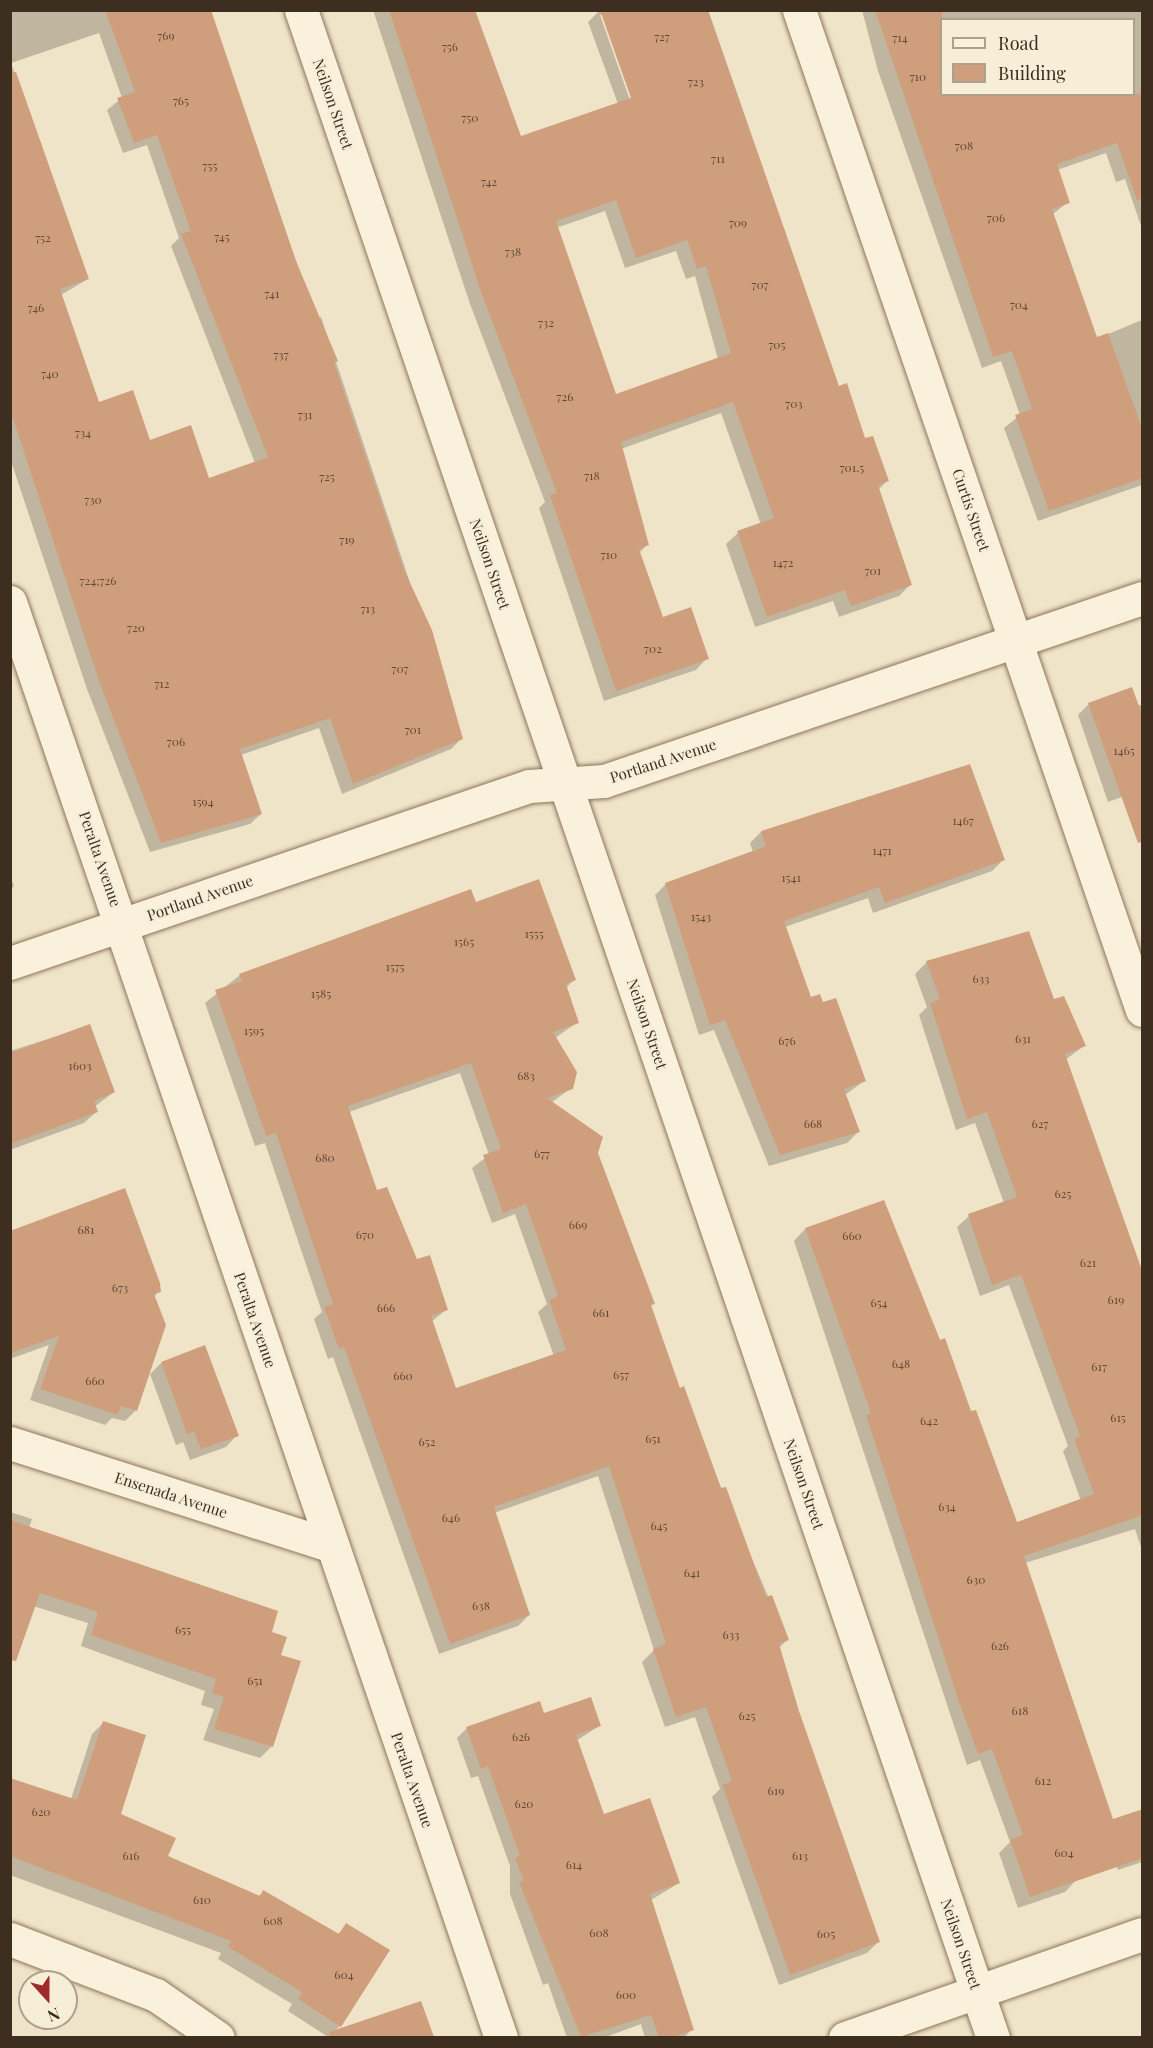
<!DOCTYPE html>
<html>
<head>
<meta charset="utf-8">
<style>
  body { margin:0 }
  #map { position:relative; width:1153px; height:2048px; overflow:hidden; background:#f0e4c8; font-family:"Playfair Display",serif }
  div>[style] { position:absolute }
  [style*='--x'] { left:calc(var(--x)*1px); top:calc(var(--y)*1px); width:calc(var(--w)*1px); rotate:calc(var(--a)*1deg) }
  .shadow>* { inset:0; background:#0003 }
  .building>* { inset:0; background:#cf9f7d }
  .roads { filter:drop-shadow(0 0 2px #8d765c) drop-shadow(0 0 2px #8d765c) }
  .minor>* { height:33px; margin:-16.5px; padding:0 16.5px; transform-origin:16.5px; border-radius:16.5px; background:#faf1dc }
  .tertiary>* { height:33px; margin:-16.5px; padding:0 16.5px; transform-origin:16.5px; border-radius:16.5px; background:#faf1dc }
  span { translate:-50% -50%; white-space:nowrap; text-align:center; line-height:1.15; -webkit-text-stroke:4.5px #f7eed8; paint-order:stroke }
  .number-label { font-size:12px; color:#624a37 }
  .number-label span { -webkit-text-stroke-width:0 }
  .street-label { font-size:15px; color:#3d2e20 }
  .frame { position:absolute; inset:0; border:12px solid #3d2e20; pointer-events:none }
  .legend { position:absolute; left:940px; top:18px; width:195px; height:78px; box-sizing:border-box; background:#f7eed8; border:2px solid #ada18e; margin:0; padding:8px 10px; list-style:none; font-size:18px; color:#3d2e20 }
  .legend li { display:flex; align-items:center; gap:12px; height:30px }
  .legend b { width:30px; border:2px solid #ada18e }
  .north { position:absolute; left:18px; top:1970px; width:60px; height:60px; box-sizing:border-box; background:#f7eed8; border:2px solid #ada18e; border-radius:50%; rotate:159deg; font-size:16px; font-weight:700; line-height:24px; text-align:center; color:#3d2e20 }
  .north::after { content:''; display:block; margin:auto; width:21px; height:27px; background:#9e2a2b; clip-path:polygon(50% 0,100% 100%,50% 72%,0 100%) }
</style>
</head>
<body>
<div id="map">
  <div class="shadow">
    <div style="clip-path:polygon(evenodd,10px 10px,208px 10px,316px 318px,321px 317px,462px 738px,451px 749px,342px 794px,319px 728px,241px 755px,261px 814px,250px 824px,150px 852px,87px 689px,10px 458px,10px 10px,99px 33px,122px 98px,107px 110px,123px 153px,147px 145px,179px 238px,171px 246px,255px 463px,209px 480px,98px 404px,61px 295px,88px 279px,11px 63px,99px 33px)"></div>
    <div style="clip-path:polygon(evenodd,373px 10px,474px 10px,520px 138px,618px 104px,588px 22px,600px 10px,708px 10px,839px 388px,887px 481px,878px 490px,910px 585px,899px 596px,839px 617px,833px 601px,755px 627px,726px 544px,738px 533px,761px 525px,721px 413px,621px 449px,647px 545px,639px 553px,662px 619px,707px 658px,696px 670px,604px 701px,539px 508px,545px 502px,470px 304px,373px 10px,600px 15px,603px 15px,635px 105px,632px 106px,600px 15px,373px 10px,605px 211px,625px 268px,676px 251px,686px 279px,695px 276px,718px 359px,615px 396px,556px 228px,605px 211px)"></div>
    <div style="clip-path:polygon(evenodd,862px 10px,1142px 10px,1142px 229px,1125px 179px,1116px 182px,1106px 153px,1057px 170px,1068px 202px,1052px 215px,1096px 339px,1142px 320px,1142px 485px,1038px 521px,1004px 428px,1020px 415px,1001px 361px,982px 368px,878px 71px,862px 10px,942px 20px,1134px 20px,1134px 94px,942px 94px,942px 20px)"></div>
    <div style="clip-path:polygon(1089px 704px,1142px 705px,1142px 790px,1108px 802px,1078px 715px)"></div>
    <div style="clip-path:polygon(761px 832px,1003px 860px,992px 871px,873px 913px,868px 898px,785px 927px,810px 999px,822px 1004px,864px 1081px,845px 1095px,858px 1132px,847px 1143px,769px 1166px,714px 1030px,699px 1035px,655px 895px,666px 884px,753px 852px,750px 843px)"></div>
    <div style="clip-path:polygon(10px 876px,14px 886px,10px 890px)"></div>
    <div style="clip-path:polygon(evenodd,475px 903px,574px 980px,566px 988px,578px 1022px,555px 1038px,571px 1088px,551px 1103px,597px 1153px,654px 1303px,650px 1307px,679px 1390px,787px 1640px,779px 1648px,798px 1711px,878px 1942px,867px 1953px,779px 1985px,712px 1797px,720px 1789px,695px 1717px,665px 1727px,642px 1662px,654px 1650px,598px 1476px,494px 1513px,529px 1615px,518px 1626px,439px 1654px,333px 1357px,328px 1359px,314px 1319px,322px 1312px,265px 1143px,255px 1146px,205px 1003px,240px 975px,475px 903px,460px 1073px,489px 1155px,472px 1168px,492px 1223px,515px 1214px,547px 1304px,538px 1312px,554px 1356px,455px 1390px,431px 1322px,447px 1309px,376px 1192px,349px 1112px,460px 1073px)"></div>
    <div style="clip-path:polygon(927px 962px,1053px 1001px,1084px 1046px,1065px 1060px,1142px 1278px,1142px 1550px,1135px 1529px,1025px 1563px,1076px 1880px,1065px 1892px,1018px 1908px,999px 1853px,1010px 1842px,980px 1760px,967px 1765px,794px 1241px,805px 1229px,883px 1202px,1016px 1524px,1081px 1501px,1063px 1451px,1068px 1446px,1009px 1285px,980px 1296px,957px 1227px,969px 1216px,1004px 1203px,975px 1123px,956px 1130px,919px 1015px,927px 1007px,915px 974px)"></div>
    <div style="clip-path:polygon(89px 1026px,114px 1092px,94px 1107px,96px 1112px,84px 1123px,10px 1150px,10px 1051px)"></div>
    <div style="clip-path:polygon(10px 1232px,159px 1291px,154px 1297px,136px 1410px,125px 1421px,112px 1418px,105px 1425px,30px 1400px,49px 1345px,10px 1359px)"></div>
    <div style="clip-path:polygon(161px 1363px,237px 1435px,226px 1447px,190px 1460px,183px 1442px,176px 1445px,150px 1374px)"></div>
    <div style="clip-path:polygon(10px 1512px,32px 1519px,29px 1528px,270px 1633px,280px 1656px,299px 1662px,271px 1747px,260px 1758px,203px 1740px,214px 1709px,201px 1705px,205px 1691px,81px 1646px,88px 1623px,33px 1606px,10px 1628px)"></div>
    <div style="clip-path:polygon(543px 1715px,599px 1726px,576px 1741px,603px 1816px,679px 1883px,651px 1900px,692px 2029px,684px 2038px,645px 2038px,641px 2024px,603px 2038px,567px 2038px,548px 1983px,543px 1985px,510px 1894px,510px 1866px,478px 1776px,471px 1778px,457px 1738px,467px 1728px)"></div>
    <div style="clip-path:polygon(103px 1723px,119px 1815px,167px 1856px,258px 1897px,264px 1891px,337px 1935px,347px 1925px,340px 2026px,328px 2037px,288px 2011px,292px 2004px,218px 1959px,221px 1953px,10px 1875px,10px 1779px,71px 1799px,92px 1734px)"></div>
    <div style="clip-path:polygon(1142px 1810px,1142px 1862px,1118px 1870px,1103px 1832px)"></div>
    <div style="clip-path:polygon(420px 2002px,432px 2038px,335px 2038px,343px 2029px)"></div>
  </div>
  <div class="building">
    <div style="clip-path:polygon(105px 10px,211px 10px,296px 261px,338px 361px,334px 363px,404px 570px,432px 630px,463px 739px,353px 784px,330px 718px,240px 749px,262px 814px,161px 843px,98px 678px,10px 409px,10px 73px,16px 72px,89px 279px,60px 289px,99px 402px,133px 390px,150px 440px,191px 425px,209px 478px,268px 457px,181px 234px,191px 231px,157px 135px,134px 143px,117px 98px,135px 92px)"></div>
    <div style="clip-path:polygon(evenodd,389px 10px,475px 10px,521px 136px,631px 98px,600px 10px,708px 10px,839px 386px,847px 383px,865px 438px,873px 436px,889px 481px,878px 485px,912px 585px,851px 606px,845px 590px,767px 617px,737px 531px,774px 518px,733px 402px,621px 442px,649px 545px,639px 549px,663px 617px,691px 607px,709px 659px,616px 691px,550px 495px,557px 493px,481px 292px,389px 10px,616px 200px,636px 258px,687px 240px,697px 269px,706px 266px,731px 353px,616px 394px,556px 221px,616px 200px)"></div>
    <div style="clip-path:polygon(875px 10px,942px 10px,942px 94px,1143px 94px,1143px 199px,1137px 200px,1117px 143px,1057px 164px,1070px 203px,1052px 209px,1097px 337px,1108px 333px,1143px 431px,1143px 478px,1049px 511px,1015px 415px,1032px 409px,1012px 351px,993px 357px)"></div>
    <div style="clip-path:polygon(1132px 687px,1143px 717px,1143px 842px,1138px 843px,1088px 703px)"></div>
    <div style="clip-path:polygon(970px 764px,1005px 860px,885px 903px,879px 887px,784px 921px,811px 997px,820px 994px,823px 1002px,836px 998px,866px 1081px,844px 1089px,860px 1132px,780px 1155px,725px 1020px,710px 1025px,665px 883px,766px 846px,761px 831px)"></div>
    <div style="clip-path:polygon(evenodd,539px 879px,576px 980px,566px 984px,579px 1023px,553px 1032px,577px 1072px,573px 1089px,547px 1098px,603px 1137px,598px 1153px,655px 1304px,651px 1305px,680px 1388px,684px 1386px,721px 1488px,726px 1487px,766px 1597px,772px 1595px,789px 1640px,779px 1644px,799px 1711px,880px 1942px,790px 1975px,722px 1785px,732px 1781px,706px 1707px,676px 1717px,653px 1649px,666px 1644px,609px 1466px,494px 1507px,530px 1615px,450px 1644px,344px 1347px,339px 1349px,324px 1307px,333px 1304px,276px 1133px,266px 1136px,215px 990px,242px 981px,239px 974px,471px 889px,476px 902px,539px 879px,471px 1063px,501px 1149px,483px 1155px,503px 1213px,526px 1204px,558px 1296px,549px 1300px,566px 1350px,456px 1388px,431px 1316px,448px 1310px,430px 1255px,417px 1259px,387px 1187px,377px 1190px,348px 1106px,471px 1063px)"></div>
    <div style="clip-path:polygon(1029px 931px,1054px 999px,1064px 996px,1086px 1046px,1065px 1054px,1143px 1273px,1143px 1515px,1024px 1556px,1113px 1819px,1143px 1809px,1143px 1858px,1030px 1897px,1010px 1840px,1023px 1835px,992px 1749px,978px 1754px,960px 1705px,866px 1415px,871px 1413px,805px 1228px,884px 1200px,940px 1340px,945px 1338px,971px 1411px,976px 1410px,1017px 1522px,1094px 1494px,1074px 1439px,1080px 1436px,1021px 1275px,992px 1285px,981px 1254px,968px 1214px,1017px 1197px,987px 1112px,967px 1119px,930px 1003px,940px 999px,926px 961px)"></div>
    <div style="clip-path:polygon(90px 1024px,115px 1092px,94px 1101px,98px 1112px,10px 1144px,10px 1053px)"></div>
    <div style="clip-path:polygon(125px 1188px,160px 1283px,161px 1292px,154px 1294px,166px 1325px,137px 1411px,121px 1406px,117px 1415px,40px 1389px,59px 1336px,10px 1353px,10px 1231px)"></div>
    <div style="clip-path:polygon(205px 1345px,239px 1436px,201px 1449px,194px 1432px,187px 1434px,161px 1362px)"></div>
    <div style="clip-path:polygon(10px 1520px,278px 1611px,272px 1632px,287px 1637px,281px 1655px,301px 1661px,273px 1747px,214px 1729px,224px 1697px,212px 1693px,216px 1679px,91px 1635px,98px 1612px,40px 1593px,16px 1661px,10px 1660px)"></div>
    <div style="clip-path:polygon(591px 1697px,601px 1726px,576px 1735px,604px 1814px,650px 1798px,680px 1883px,650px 1894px,694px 2030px,673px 2037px,659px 2037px,651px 2015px,581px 2037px,519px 1882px,524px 1881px,515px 1858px,520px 1856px,488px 1766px,481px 1769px,466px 1727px,540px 1701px,544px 1713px)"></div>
    <div style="clip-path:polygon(103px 1721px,146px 1735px,121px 1814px,176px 1838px,168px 1856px,260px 1896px,263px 1890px,339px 1934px,346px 1923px,390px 1950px,341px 2027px,298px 1999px,302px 1992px,228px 1947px,231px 1941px,10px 1856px,10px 1778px,77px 1800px)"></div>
    <div style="clip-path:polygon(421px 2001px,434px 2037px,330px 2037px,329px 2032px)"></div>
  </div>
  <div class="roads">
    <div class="minor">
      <div style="--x:301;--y:10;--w:2143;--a:71.16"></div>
      <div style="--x:799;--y:10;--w:1057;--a:71.07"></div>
      <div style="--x:10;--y:602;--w:1518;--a:71.12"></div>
      <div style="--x:10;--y:963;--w:548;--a:-18.83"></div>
      <div style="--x:529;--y:786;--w:75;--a:-3.8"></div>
      <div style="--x:604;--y:781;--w:568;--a:-18.79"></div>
      <div style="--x:10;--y:1443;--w:338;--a:17.7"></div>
      <div style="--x:845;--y:2038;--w:315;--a:-19.3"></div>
    </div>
    <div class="tertiary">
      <div style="--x:10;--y:1939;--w:156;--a:21"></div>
      <div style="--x:156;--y:1995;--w:75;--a:34.7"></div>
    </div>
  </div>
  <div class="number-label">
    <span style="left:166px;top:36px">769</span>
    <span style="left:662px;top:37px">727</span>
    <span style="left:900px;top:38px">714</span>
    <span style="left:450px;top:47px">756</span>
    <span style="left:918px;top:77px">710</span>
    <span style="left:696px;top:82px">723</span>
    <span style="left:181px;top:101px">765</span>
    <span style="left:470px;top:118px">750</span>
    <span style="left:964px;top:146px">708</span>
    <span style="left:718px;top:159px">711</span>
    <span style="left:210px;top:166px">755</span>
    <span style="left:489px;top:182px">742</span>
    <span style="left:996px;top:218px">706</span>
    <span style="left:738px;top:223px">709</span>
    <span style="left:222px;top:237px">745</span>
    <span style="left:43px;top:238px">752</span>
    <span style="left:513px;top:252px">738</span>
    <span style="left:760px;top:285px">707</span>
    <span style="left:272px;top:294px">741</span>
    <span style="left:1019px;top:305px">704</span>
    <span style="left:36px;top:308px">746</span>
    <span style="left:546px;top:323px">732</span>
    <span style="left:777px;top:345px">705</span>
    <span style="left:281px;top:355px">737</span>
    <span style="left:50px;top:374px">740</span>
    <span style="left:565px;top:397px">726</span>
    <span style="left:794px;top:404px">703</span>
    <span style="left:305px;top:415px">731</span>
    <span style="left:83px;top:433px">734</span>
    <span style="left:852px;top:468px">701.5</span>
    <span style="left:592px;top:476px">718</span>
    <span style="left:327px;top:477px">725</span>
    <span style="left:93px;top:500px">730</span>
    <span style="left:347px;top:540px">719</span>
    <span style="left:609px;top:555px">710</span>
    <span style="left:783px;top:563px">1472</span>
    <span style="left:873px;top:571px">701</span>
    <span style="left:98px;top:581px">724;726</span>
    <span style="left:368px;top:609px">713</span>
    <span style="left:136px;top:628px">720</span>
    <span style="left:653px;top:649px">702</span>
    <span style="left:400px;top:669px">707</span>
    <span style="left:162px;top:684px">712</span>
    <span style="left:413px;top:730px">701</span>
    <span style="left:176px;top:742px">706</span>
    <span style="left:1124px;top:751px">1465</span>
    <span style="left:203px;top:802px">1594</span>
    <span style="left:963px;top:821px">1467</span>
    <span style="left:882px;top:851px">1471</span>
    <span style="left:791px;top:878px">1541</span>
    <span style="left:701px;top:917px">1543</span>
    <span style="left:534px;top:934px">1555</span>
    <span style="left:464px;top:942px">1565</span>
    <span style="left:395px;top:967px">1575</span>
    <span style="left:981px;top:979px">633</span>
    <span style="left:321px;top:994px">1585</span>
    <span style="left:254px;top:1031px">1595</span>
    <span style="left:1023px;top:1039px">631</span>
    <span style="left:787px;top:1041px">676</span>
    <span style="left:80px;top:1066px">1603</span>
    <span style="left:526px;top:1076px">683</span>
    <span style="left:813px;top:1124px">668</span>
    <span style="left:1040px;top:1124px">627</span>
    <span style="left:542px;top:1154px">677</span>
    <span style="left:325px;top:1158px">680</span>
    <span style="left:1063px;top:1194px">625</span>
    <span style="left:578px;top:1225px">669</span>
    <span style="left:86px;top:1230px">681</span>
    <span style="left:365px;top:1235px">670</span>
    <span style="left:852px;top:1236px">660</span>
    <span style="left:1088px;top:1263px">621</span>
    <span style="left:120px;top:1288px">673</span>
    <span style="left:1116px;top:1300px">619</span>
    <span style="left:879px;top:1303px">654</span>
    <span style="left:386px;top:1308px">666</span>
    <span style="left:601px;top:1313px">661</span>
    <span style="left:901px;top:1364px">648</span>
    <span style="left:1099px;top:1367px">617</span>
    <span style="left:621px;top:1375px">657</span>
    <span style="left:403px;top:1376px">660</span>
    <span style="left:95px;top:1381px">660</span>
    <span style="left:1118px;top:1418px">615</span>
    <span style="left:929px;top:1421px">642</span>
    <span style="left:653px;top:1439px">651</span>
    <span style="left:427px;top:1442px">652</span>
    <span style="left:947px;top:1507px">634</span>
    <span style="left:451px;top:1518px">646</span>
    <span style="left:659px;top:1526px">645</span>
    <span style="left:692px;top:1573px">641</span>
    <span style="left:976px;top:1580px">630</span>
    <span style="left:481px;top:1606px">638</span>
    <span style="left:183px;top:1630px">655</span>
    <span style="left:731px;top:1635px">633</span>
    <span style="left:1000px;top:1646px">626</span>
    <span style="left:255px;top:1681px">651</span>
    <span style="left:1020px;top:1711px">618</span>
    <span style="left:747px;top:1716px">625</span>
    <span style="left:521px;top:1737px">626</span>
    <span style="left:1043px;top:1781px">612</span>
    <span style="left:776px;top:1791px">619</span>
    <span style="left:524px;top:1804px">620</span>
    <span style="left:41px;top:1812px">620</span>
    <span style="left:1064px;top:1853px">604</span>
    <span style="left:131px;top:1856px">616</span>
    <span style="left:800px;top:1856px">613</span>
    <span style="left:574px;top:1865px">614</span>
    <span style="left:202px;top:1900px">610</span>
    <span style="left:273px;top:1921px">608</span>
    <span style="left:599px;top:1933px">608</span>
    <span style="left:826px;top:1934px">605</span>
    <span style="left:344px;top:1975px">604</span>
    <span style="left:626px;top:1995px">600</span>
  </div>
  <div class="street-label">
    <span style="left:333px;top:104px;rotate:71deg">Neilson Street</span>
    <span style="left:971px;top:510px;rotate:71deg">Curtis Street</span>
    <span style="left:490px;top:564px;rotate:71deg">Neilson Street</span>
    <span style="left:663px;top:761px;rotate:-18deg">Portland Avenue</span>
    <span style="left:100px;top:859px;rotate:71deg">Peralta Avenue</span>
    <span style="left:200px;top:898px;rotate:-19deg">Portland Avenue</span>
    <span style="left:647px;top:1024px;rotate:71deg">Neilson Street</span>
    <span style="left:255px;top:1320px;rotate:71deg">Peralta Avenue</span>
    <span style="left:804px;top:1484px;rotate:71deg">Neilson Street</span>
    <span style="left:171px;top:1495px;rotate:18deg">Ensenada Avenue</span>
    <span style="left:412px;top:1780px;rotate:71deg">Peralta Avenue</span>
    <span style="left:961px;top:1944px;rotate:71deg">Neilson Street</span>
  </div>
  <div class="frame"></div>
  <ul class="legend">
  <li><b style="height:8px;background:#faf1dc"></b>Road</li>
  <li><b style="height:16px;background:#cf9f7d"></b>Building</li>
  </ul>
  <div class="north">N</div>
</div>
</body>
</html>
